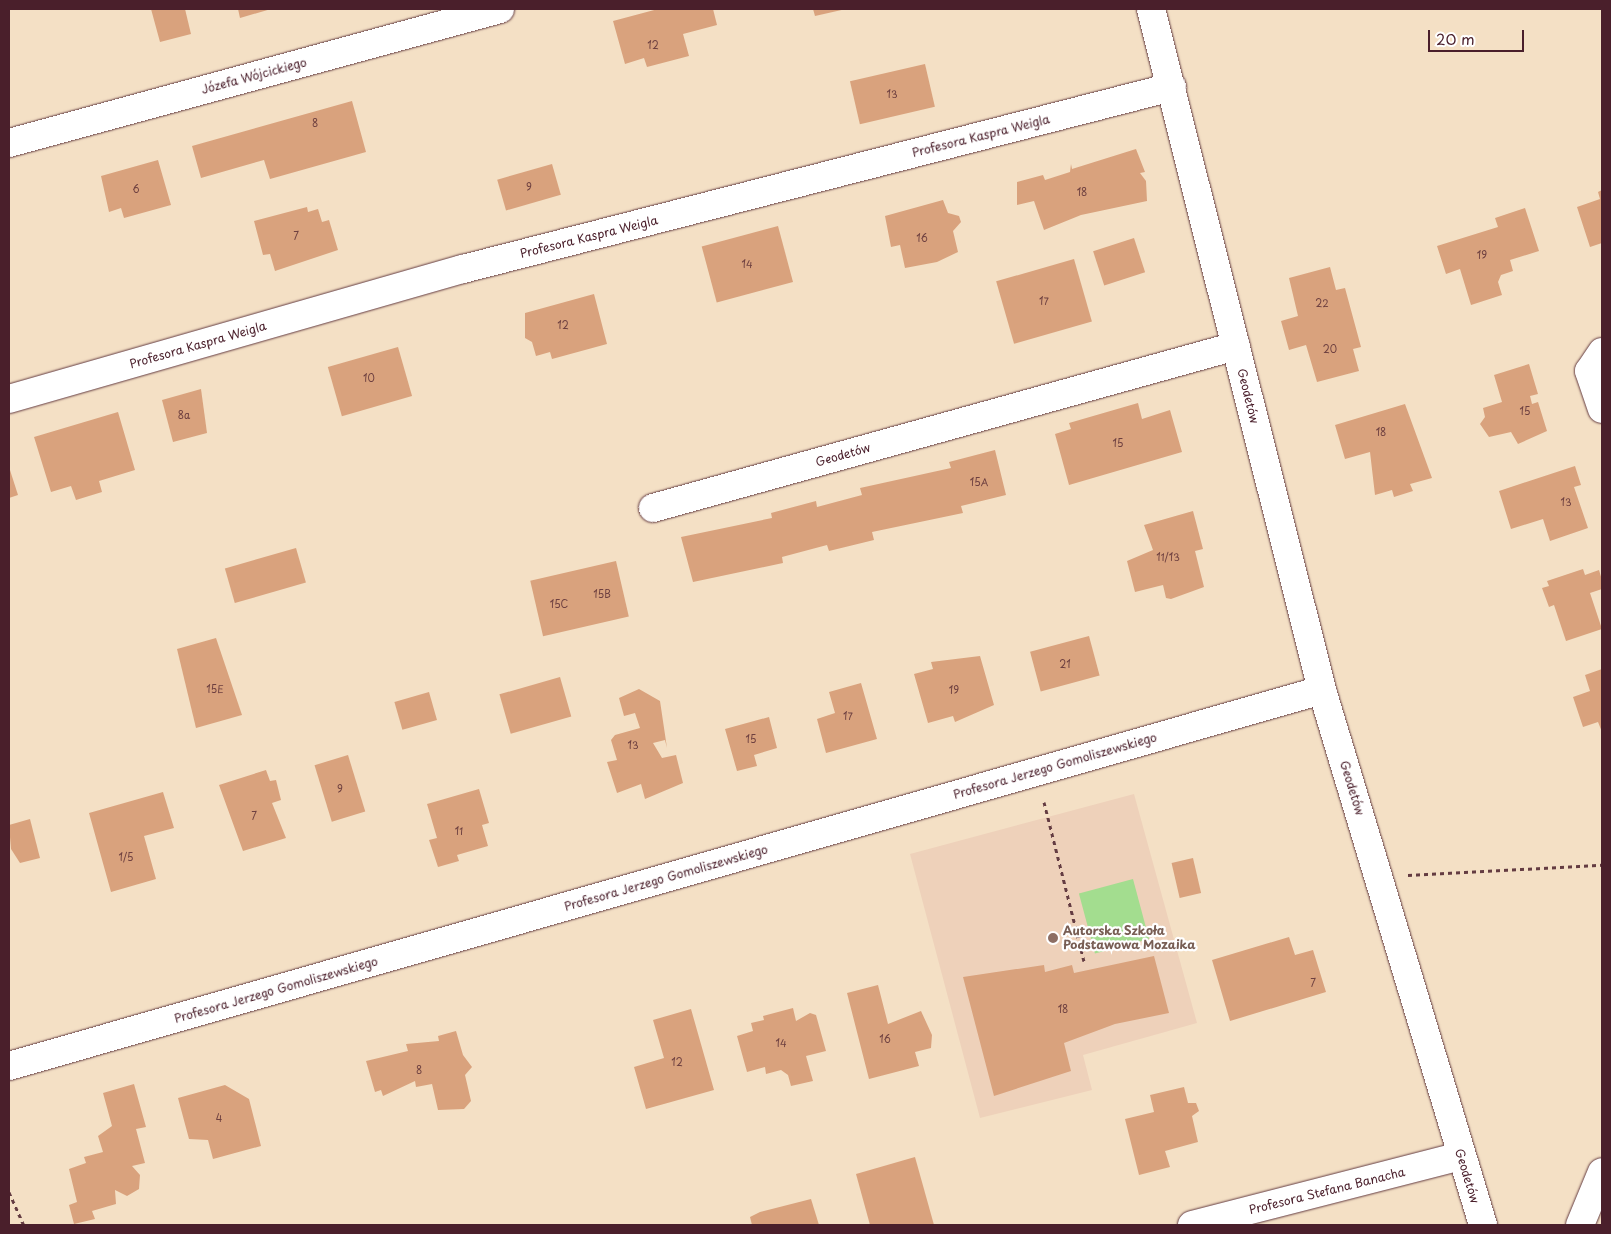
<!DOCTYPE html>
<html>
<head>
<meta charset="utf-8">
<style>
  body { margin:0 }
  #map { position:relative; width:1611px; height:1234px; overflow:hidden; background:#f4e0c5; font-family:"Playpen Sans",sans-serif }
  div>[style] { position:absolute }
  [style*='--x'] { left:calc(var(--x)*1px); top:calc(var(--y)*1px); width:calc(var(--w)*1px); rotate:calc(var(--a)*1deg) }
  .built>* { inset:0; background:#eed1ba }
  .green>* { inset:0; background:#a3dd8f; transform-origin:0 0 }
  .building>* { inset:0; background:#d9a27d; transform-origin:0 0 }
  .path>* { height:3px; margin-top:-1.5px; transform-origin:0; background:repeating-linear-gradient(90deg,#643c42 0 4px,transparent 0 8px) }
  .roads { filter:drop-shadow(0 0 1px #643c42) drop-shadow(0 0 1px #643c42) }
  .street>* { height:28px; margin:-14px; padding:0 14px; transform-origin:14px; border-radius:14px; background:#fff }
  .dots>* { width:14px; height:14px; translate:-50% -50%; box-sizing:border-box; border:2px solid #fff; border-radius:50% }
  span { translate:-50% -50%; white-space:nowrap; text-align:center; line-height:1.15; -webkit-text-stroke:4.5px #fff; paint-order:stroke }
  .number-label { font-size:10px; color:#6e4040 }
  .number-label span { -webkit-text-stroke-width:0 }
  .street-label { font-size:12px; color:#4a1f2b }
  .education-label { font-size:12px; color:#785e54; font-weight:700 }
  .left { translate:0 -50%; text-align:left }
  .frame { position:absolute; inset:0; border:10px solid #4a1f2b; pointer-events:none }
  .scale { position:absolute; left:1428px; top:30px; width:96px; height:22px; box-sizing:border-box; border:2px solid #4a1f2b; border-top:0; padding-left:6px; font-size:15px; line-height:18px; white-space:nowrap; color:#4a1f2b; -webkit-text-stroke:4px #fff; paint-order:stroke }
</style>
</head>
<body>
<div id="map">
  <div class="built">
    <div style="clip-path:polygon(1134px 794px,1197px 1023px,1083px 1055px,1092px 1090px,980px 1118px,910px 854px)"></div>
  </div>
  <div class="green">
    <div style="left:1133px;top:879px;width:62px;height:56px;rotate:75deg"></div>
  </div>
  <div class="building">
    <div style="clip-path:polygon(151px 9px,185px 9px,191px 34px,160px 42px)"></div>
    <div style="clip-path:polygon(238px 9px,271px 9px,240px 18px)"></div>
    <div style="clip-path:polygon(658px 9px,713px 9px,717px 25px,683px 34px,689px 56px,647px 67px,644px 58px,625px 64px,613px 21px)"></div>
    <div style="clip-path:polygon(813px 9px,846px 9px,815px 16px)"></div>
    <div style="left:925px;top:64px;width:44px;height:77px;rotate:77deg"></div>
    <div style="clip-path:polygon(352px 101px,366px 152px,270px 179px,264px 160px,201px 178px,192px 146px)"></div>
    <div style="clip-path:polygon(1136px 149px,1145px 172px,1140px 173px,1146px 181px,1147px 201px,1081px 215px,1044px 230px,1034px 201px,1017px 205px,1017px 182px,1043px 175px,1045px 180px,1070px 172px,1071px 164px,1072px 169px)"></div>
    <div style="clip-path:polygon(158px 160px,171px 205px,124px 218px,121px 208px,109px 212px,101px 176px)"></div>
    <div style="left:552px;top:164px;width:32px;height:57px;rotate:74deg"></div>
    <div style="clip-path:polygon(1602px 190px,1602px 243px,1590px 247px,1577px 207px,1600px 199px,1598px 192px)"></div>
    <div style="clip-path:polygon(943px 200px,948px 213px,959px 216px,961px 222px,953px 231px,958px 252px,937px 262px,905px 268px,900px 245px,891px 247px,885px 216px)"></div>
    <div style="clip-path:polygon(307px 207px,308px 212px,318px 209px,322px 222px,329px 220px,338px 250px,275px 271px,270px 254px,263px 255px,254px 221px)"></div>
    <div style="clip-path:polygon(1525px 208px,1539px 251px,1510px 260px,1513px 271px,1501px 275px,1498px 282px,1502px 295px,1471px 305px,1460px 269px,1446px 274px,1437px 246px,1498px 227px,1495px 218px)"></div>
    <div style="left:778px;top:226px;width:58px;height:79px;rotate:75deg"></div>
    <div style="left:1134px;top:238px;width:36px;height:43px;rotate:72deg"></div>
    <div style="left:1074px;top:259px;width:65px;height:81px;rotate:74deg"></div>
    <div style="clip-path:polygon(1330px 267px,1336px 290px,1345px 288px,1361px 347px,1353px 349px,1359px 371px,1317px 382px,1306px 345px,1289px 350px,1281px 321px,1298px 316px,1289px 278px)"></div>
    <div style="clip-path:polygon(594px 294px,607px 344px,552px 359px,550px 352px,536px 356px,532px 342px,525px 338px,525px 313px)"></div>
    <div style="left:398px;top:347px;width:51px;height:73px;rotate:74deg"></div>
    <div style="clip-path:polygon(1529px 364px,1538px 394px,1530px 396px,1532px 404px,1538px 402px,1547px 431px,1518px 444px,1511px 432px,1489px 437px,1480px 424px,1485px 417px,1483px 408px,1502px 402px,1494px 375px)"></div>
    <div style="clip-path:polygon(201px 389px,207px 433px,173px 442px,162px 400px)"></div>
    <div style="clip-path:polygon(1138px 403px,1142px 419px,1170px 410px,1182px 452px,1069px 485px,1055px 434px,1071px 429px,1069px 423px)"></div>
    <div style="clip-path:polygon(1405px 404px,1432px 478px,1410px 484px,1413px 491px,1394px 497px,1392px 490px,1375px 495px,1370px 452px,1345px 459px,1335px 425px)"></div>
    <div style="clip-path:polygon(118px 412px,135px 470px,99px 481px,102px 492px,76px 500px,71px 486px,51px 492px,34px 437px)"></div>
    <div style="clip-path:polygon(995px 450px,1006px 495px,961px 506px,963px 513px,872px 532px,874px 540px,829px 551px,827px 545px,782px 557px,783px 563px,693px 582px,681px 537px,772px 518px,771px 513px,816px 501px,817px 507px,862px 495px,860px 488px,951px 468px,949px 462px)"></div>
    <div style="clip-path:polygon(1575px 466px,1581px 485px,1574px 487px,1588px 528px,1550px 541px,1543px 519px,1511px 529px,1499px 491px)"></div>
    <div style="clip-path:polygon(9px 467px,18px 495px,9px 498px)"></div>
    <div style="clip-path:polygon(1193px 511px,1203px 549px,1195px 551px,1204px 587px,1171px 599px,1166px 598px,1163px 585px,1135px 592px,1127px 561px,1153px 550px,1144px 525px)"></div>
    <div style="left:296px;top:548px;width:36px;height:74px;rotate:74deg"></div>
    <div style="left:616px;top:561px;width:57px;height:88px;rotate:77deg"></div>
    <div style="clip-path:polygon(1583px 569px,1585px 575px,1599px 570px,1602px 580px,1602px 589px,1590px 593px,1602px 629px,1566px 641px,1554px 605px,1549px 607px,1542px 588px,1549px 586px,1547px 581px)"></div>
    <div style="left:1089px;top:636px;width:41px;height:61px;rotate:75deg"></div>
    <div style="clip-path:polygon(216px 638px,242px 715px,196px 728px,177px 649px)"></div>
    <div style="clip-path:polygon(980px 656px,994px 705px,955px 722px,953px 716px,928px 723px,914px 674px,933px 669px,931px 662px)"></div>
    <div style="clip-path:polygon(1602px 669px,1602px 732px,1598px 722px,1583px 727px,1573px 697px,1590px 691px,1585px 675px)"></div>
    <div style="left:560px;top:677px;width:41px;height:63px;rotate:74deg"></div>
    <div style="clip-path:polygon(861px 683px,877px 739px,826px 753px,817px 719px,835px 713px,829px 692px)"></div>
    <div style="clip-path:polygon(639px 689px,660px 701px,667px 748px,665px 740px,653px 743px,662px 758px,676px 755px,683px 783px,645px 799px,641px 784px,617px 793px,607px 762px,617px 760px,611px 740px,615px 735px,640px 728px,635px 713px,624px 716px,619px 698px)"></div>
    <div style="left:429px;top:692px;width:29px;height:36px;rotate:74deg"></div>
    <div style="clip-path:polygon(769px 717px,777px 748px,754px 755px,757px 766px,737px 771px,725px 729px)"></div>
    <div style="left:348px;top:755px;width:59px;height:35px;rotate:73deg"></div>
    <div style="clip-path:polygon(266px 770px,270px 781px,276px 780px,281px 800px,272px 803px,286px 838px,243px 851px,219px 785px)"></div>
    <div style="clip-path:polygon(479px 789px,489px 823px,482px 825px,488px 846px,457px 855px,459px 861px,438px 867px,429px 840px,437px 838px,427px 804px)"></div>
    <div style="clip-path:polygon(163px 792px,174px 828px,144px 836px,156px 879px,111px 892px,89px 813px)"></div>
    <div style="clip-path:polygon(30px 819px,40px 858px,20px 863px,11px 849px,9px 825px)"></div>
    <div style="left:1193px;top:858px;width:36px;height:22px;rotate:77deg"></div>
    <div style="clip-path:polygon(1289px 937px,1295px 955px,1313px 950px,1326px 992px,1230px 1021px,1212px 960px)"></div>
    <div style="clip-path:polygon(1154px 956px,1169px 1013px,1115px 1024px,1064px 1043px,1071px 1071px,994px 1096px,963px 977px,1044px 965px,1045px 972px,1072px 965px,1074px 973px)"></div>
    <div style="clip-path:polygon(878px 985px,888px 1024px,921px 1011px,932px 1035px,931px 1048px,915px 1052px,919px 1066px,869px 1079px,847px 993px)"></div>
    <div style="clip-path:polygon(793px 1008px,796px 1021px,810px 1013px,816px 1015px,826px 1051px,806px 1056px,813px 1081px,791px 1086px,788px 1075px,781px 1070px,766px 1074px,765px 1067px,747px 1072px,737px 1036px,753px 1031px,751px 1023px,764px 1020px,763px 1016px)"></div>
    <div style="clip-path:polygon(691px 1009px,714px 1090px,646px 1109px,634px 1067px,664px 1058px,653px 1020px)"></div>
    <div style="clip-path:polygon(456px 1031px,463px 1055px,472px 1067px,465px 1075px,471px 1101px,464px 1109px,438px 1110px,432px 1084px,416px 1087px,415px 1081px,383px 1096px,381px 1090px,375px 1092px,366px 1061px,408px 1051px,406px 1044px,439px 1041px,438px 1036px)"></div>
    <div style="clip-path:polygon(134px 1084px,146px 1127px,136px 1129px,145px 1163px,132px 1166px,140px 1175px,139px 1189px,127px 1196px,115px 1190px,116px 1204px,92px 1211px,95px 1219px,74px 1224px,69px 1205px,77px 1202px,69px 1169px,86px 1163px,84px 1157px,103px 1152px,98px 1136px,112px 1126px,103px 1093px)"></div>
    <div style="clip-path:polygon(225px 1085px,249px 1099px,261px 1146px,213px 1159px,208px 1140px,189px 1139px,178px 1098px)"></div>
    <div style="clip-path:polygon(1184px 1087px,1188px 1103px,1196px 1103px,1199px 1111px,1192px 1116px,1198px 1142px,1165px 1151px,1170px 1167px,1139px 1175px,1125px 1119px,1154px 1112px,1150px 1095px)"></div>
    <div style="clip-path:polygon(915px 1157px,934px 1225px,870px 1225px,856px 1174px)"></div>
    <div style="clip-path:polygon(811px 1199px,819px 1225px,752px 1225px,750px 1217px,760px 1212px)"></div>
  </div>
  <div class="path">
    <div style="--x:1044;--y:802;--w:164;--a:75.9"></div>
    <div style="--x:1408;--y:875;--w:194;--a:-3"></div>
    <div style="--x:9;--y:1192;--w:36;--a:66"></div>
  </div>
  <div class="roads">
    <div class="street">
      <div style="--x:1151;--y:9;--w:702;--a:75.9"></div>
      <div style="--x:1322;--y:690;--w:559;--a:73.25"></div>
      <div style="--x:9;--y:143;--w:509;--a:-15.26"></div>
      <div style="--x:1602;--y:352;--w:23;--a:124"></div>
      <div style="--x:1589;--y:371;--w:40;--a:71.1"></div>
      <div style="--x:9;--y:399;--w:472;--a:-16"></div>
      <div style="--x:463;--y:269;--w:732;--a:-14.4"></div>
      <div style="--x:653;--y:508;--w:605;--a:-15.53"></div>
      <div style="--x:9;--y:1066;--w:1366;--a:-15.98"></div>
      <div style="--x:1192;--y:1225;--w:278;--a:-14.4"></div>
      <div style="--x:1580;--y:1225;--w:57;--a:-67.5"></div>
    </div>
  </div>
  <div class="dots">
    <div style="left:1053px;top:938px;background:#8d6e63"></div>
  </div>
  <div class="number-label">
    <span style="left:653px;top:45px">12</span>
    <span style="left:892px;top:94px">13</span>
    <span style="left:315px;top:123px">8</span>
    <span style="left:529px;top:187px">9</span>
    <span style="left:136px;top:189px">6</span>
    <span style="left:1082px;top:192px">18</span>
    <span style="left:296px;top:236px">7</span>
    <span style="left:922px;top:238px">16</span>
    <span style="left:1482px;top:255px">19</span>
    <span style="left:747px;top:264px">14</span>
    <span style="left:1044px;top:301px">17</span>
    <span style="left:1322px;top:303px">22</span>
    <span style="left:563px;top:325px">12</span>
    <span style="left:1330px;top:349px">20</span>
    <span style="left:369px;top:378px">10</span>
    <span style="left:1525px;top:411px">15</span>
    <span style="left:184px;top:415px">8a</span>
    <span style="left:1381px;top:432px">18</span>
    <span style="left:1118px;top:443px">15</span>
    <span style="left:979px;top:482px">15A</span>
    <span style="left:1566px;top:502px">13</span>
    <span style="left:1168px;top:557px">11/13</span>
    <span style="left:602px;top:594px">15B</span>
    <span style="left:559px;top:604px">15C</span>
    <span style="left:1065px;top:664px">21</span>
    <span style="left:215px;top:689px">15E</span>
    <span style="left:954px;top:690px">19</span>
    <span style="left:848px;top:716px">17</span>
    <span style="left:751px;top:739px">15</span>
    <span style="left:633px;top:745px">13</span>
    <span style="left:340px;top:789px">9</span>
    <span style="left:254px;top:816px">7</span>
    <span style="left:459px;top:831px">11</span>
    <span style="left:126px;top:857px">1/5</span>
    <span style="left:1313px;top:983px">7</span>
    <span style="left:1063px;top:1009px">18</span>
    <span style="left:885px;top:1039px">16</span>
    <span style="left:781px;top:1043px">14</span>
    <span style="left:677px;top:1062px">12</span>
    <span style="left:419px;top:1070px">8</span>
    <span style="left:219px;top:1118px">4</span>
  </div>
  <div class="street-label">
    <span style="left:254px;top:76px;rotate:-15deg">Józefa Wójcickiego</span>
    <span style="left:981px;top:136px;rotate:-14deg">Profesora Kaspra Weigla</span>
    <span style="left:589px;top:237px;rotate:-14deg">Profesora Kaspra Weigla</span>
    <span style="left:198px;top:345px;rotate:-16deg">Profesora Kaspra Weigla</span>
    <span style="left:1248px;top:396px;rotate:76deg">Geodetów</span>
    <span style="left:843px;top:455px;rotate:-16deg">Geodetów</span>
    <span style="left:1055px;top:766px;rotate:-16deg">Profesora Jerzego Gomoliszewskiego</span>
    <span style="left:1352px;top:788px;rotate:73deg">Geodetów</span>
    <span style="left:666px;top:878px;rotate:-16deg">Profesora Jerzego Gomoliszewskiego</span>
    <span style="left:276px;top:990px;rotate:-16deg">Profesora Jerzego Gomoliszewskiego</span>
    <span style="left:1467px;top:1176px;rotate:73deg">Geodetów</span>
    <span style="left:1327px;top:1191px;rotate:-14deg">Profesora Stefana Banacha</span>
  </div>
  <div class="education-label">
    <span class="left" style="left:1063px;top:938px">Autorska Szkoła<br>Podstawowa Mozaika</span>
  </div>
  <div class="frame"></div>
  <div class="scale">20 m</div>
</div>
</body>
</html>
